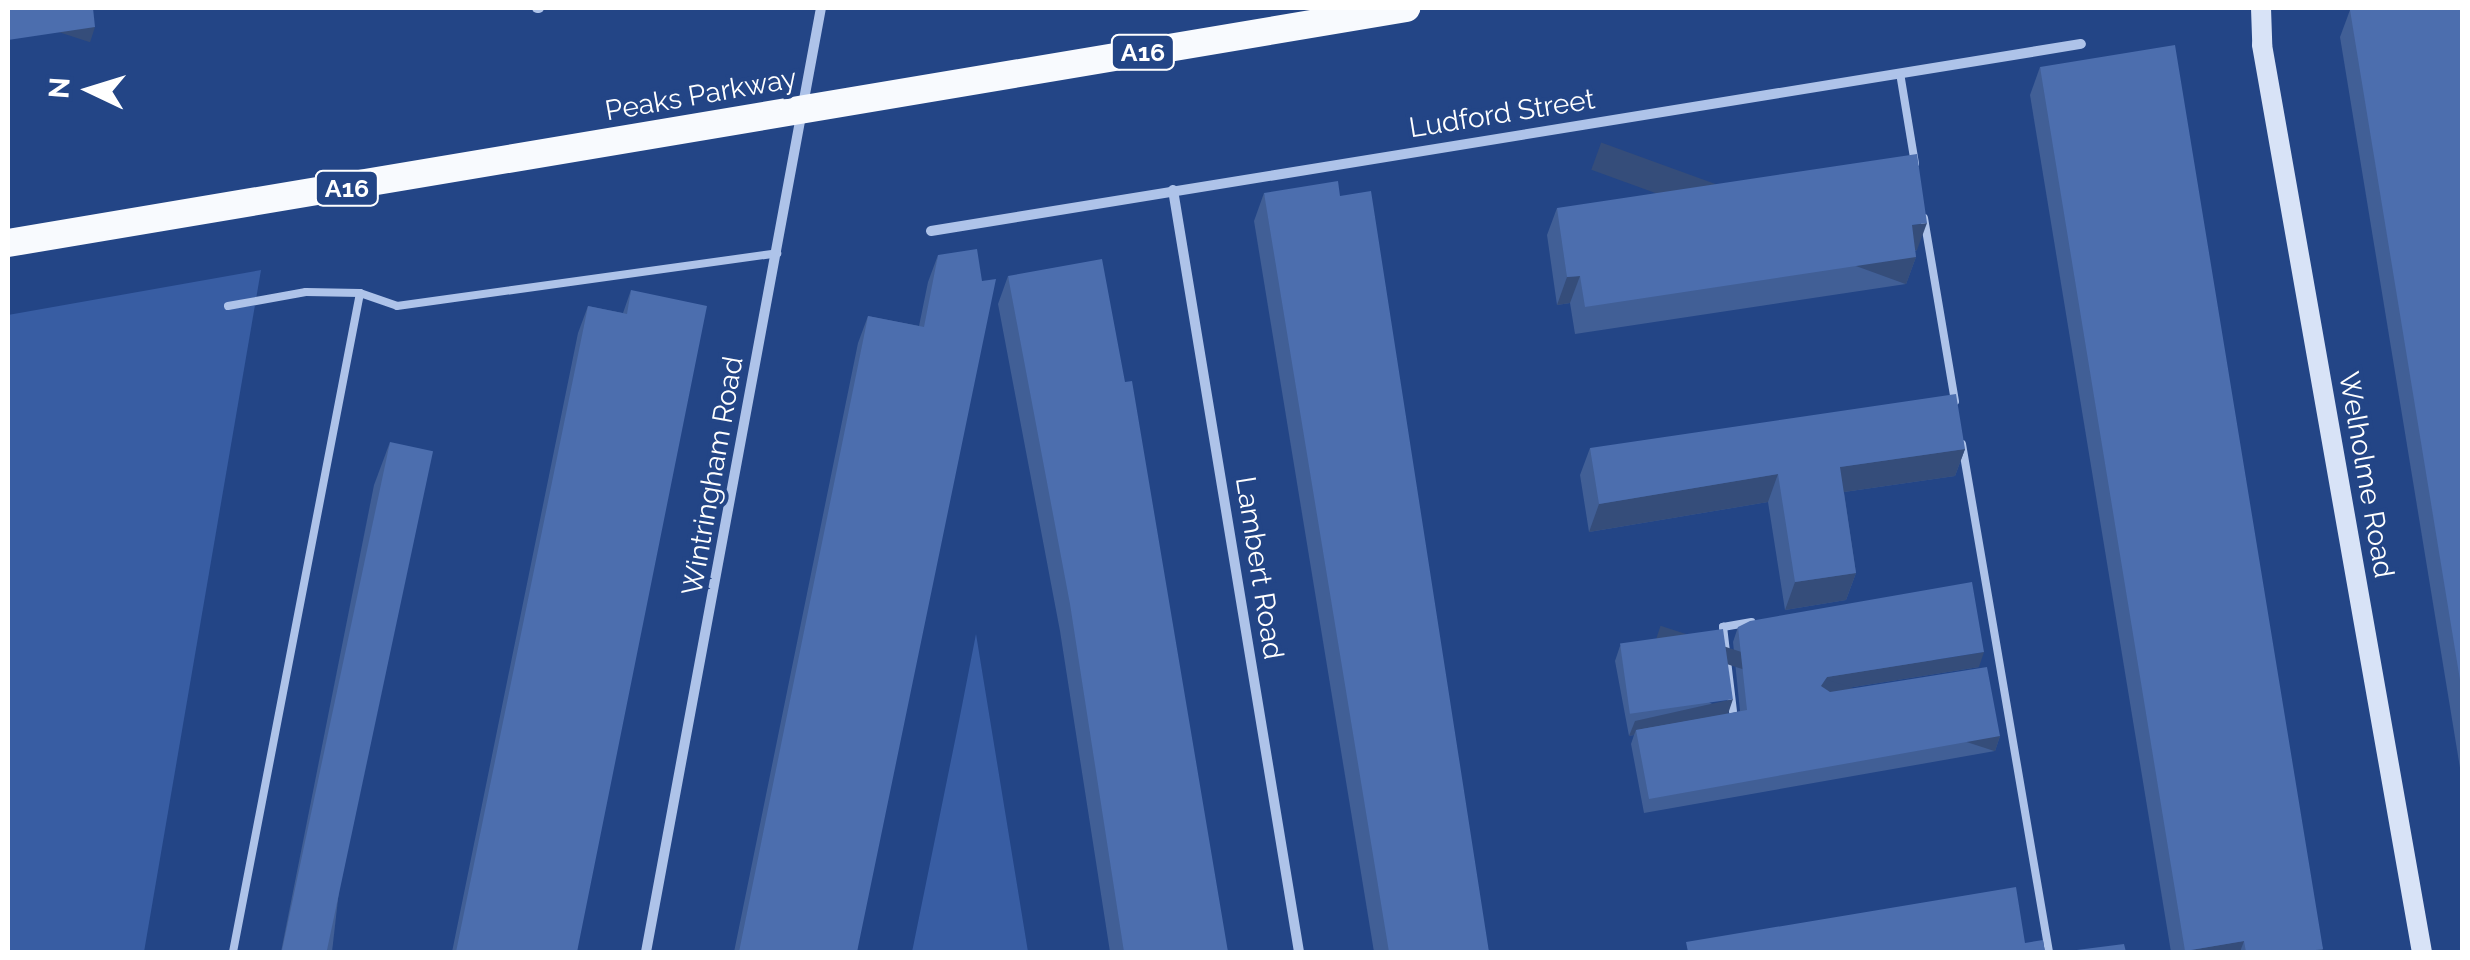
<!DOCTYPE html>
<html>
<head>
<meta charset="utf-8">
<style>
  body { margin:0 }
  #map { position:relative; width:2470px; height:960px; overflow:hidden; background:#234586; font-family:Raleway,sans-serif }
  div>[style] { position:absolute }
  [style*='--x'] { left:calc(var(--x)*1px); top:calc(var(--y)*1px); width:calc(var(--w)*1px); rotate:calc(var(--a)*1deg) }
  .green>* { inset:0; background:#385da3 }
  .service>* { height:8px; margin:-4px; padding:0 4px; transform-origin:4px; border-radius:4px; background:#aec3e9 }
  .minor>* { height:10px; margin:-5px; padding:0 5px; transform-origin:5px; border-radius:5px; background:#aec3e9 }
  .secondary>* { height:20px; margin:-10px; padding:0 10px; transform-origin:10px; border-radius:10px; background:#d8e3f7 }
  .trunk>* { height:28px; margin:-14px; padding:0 14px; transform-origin:14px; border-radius:14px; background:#f8fafe }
  .wall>* { inset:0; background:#415f96 }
  .shaded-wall>* { inset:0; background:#354d7a; transform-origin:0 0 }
  .building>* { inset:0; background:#4c6eae; transform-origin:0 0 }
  span { translate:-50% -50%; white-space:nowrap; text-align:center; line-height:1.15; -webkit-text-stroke:8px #234586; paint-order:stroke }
  .shield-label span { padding:2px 8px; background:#234586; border:2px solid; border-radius:8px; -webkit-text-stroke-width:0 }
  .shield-label { font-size:25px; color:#fff; font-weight:700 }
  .street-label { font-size:28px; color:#fff }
  .frame { position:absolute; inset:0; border:10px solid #fff; pointer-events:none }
  .north { position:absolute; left:40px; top:40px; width:100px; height:100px; -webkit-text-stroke:8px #234586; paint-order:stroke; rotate:274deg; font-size:28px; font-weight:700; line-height:40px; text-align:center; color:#fff }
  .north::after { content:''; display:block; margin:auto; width:35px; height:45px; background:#fff; clip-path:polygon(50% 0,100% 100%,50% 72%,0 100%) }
</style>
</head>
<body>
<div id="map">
  <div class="green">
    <div style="clip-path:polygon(261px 270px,144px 952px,8px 952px,8px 315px)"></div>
    <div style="clip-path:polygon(976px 634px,1028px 952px,912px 952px,959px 721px)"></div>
  </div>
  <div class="service">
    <div style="--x:1900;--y:73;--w:92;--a:80.6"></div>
    <div style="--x:1924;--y:218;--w:186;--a:80.4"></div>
    <div style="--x:228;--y:306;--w:79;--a:-10.2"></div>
    <div style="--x:306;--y:292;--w:54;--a:1.1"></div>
    <div style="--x:360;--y:293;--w:39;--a:19"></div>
    <div style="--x:397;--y:306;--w:384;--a:-7.9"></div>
    <div style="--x:1962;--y:444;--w:515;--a:80.28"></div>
    <div style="--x:1734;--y:720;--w:94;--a:-96.7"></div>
    <div style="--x:1723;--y:627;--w:29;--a:-10"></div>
    <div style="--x:233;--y:952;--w:671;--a:-79.09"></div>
  </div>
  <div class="minor">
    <div style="--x:537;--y:8;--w:2;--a:0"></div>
    <div style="--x:1173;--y:190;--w:772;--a:80.61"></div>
    <div style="--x:931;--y:231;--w:1165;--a:-9.24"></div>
    <div style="--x:646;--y:952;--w:960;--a:-79.5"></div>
  </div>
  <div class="secondary">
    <div style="--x:2261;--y:8;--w:37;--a:88"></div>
    <div style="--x:2262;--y:45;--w:921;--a:80"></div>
  </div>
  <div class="trunk">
    <div style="--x:8;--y:243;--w:1418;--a:-9.54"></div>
  </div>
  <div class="wall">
    <div style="clip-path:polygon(2462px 8px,2462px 780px,2340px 37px,2350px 10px)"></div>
    <div style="clip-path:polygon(2040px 67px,2323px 949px,2321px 952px,2171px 952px,2030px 95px)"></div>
    <div style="clip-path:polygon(1264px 193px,1489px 952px,1374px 952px,1254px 221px)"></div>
    <div style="clip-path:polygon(1557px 208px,1917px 250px,1915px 251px,1916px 257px,1906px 284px,1575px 334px,1570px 303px,1557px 305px,1547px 235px)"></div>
    <div style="clip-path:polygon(938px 255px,857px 952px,734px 952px,858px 343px,868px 316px,919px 326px,928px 282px)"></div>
    <div style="clip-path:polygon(1008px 276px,1228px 952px,1110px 952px,1060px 631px,998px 304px)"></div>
    <div style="clip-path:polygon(631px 290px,577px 952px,452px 952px,578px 333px,588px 306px,623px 313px)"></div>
    <div style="clip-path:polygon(390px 442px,332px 952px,281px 952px,374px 485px)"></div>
    <div style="clip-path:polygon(1590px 448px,1965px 449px,1955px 476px,1844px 492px,1856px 573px,1846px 600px,1785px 610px,1768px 502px,1589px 532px,1580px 475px)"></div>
    <div style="clip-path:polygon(1738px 627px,1979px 667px,1828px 691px,2000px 736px,1995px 751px,1644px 813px,1631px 744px,1634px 735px,1629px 736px,1615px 661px,1620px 646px,1728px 714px,1740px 711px,1733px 642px)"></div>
  </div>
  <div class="shaded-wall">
    <div style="left:95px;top:27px;width:16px;height:88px;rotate:108deg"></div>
    <div style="clip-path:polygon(1927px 223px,1917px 250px,1902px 253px,1912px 225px)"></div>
    <div style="left:1916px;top:257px;width:29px;height:335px;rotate:110deg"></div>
    <div style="clip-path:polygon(1580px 276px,1570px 303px,1557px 305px,1567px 277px)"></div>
    <div style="clip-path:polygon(1965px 449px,1955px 476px,1830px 494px,1840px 467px)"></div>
    <div style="clip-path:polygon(1778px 474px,1768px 502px,1589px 532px,1599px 504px)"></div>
    <div style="clip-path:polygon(1856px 573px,1846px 600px,1785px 610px,1795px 582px)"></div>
    <div style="clip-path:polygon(1984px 652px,1979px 667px,1822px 692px,1821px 686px,1827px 677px)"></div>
    <div style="clip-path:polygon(1733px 699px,1728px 714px,1636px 730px,1634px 735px,1629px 736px,1635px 721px)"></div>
    <div style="left:2000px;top:736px;width:16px;height:357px;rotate:108deg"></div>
    <div style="clip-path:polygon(2244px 941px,2240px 952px,2184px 952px,2185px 951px)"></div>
  </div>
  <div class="building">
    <div style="clip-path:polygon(8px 8px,93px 8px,95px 27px,8px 40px)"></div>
    <div style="clip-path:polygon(2363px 8px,2462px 8px,2462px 692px,2350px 10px)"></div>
    <div style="clip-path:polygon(2175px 45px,2323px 949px,2300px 952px,2246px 952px,2244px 941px,2185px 951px,2040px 67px)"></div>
    <div style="clip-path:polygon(1917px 154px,1927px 223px,1912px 225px,1916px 257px,1585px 307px,1580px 276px,1567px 277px,1557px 208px)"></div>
    <div style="clip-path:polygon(1338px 181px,1340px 196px,1371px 191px,1489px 952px,1389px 952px,1264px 193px)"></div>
    <div style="clip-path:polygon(977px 249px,982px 281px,996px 279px,857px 952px,739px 952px,868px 316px,924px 327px,938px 255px)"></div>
    <div style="clip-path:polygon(1102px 259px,1125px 382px,1132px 381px,1228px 952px,1124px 952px,1070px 604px,1008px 276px)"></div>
    <div style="clip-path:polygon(631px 290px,707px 306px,577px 952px,456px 952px,588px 306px,627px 314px)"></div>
    <div style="clip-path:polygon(1956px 394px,1965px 449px,1840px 467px,1856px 573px,1795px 582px,1778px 474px,1599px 504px,1590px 448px)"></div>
    <div style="left:390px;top:442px;width:44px;height:520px;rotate:12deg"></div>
    <div style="clip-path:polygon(1972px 582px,1984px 652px,1827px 677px,1821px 686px,1830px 692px,1987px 667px,2000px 736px,1649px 799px,1636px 730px,1747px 710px,1738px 627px,1750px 621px)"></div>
    <div style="left:1723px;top:629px;width:71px;height:104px;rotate:82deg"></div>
    <div style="clip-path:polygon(2016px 887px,2025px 943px,2043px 940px,2045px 952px,1688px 952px,1686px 942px)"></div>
    <div style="clip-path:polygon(2124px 944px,2126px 952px,2061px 952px)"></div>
  </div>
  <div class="shield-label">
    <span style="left:1143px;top:52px">A16</span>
    <span style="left:347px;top:188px">A16</span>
  </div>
  <div class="street-label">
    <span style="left:701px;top:95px;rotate:-10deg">Peaks Parkway</span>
    <span style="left:1502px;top:114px;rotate:-9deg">Ludford Street</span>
    <span style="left:2366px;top:475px;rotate:80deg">Welholme Road</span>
    <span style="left:713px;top:476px;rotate:-80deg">Wintringham Road</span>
    <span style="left:1259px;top:568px;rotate:81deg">Lambert Road</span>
  </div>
  <div class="frame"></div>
  <div class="north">N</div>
</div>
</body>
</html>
